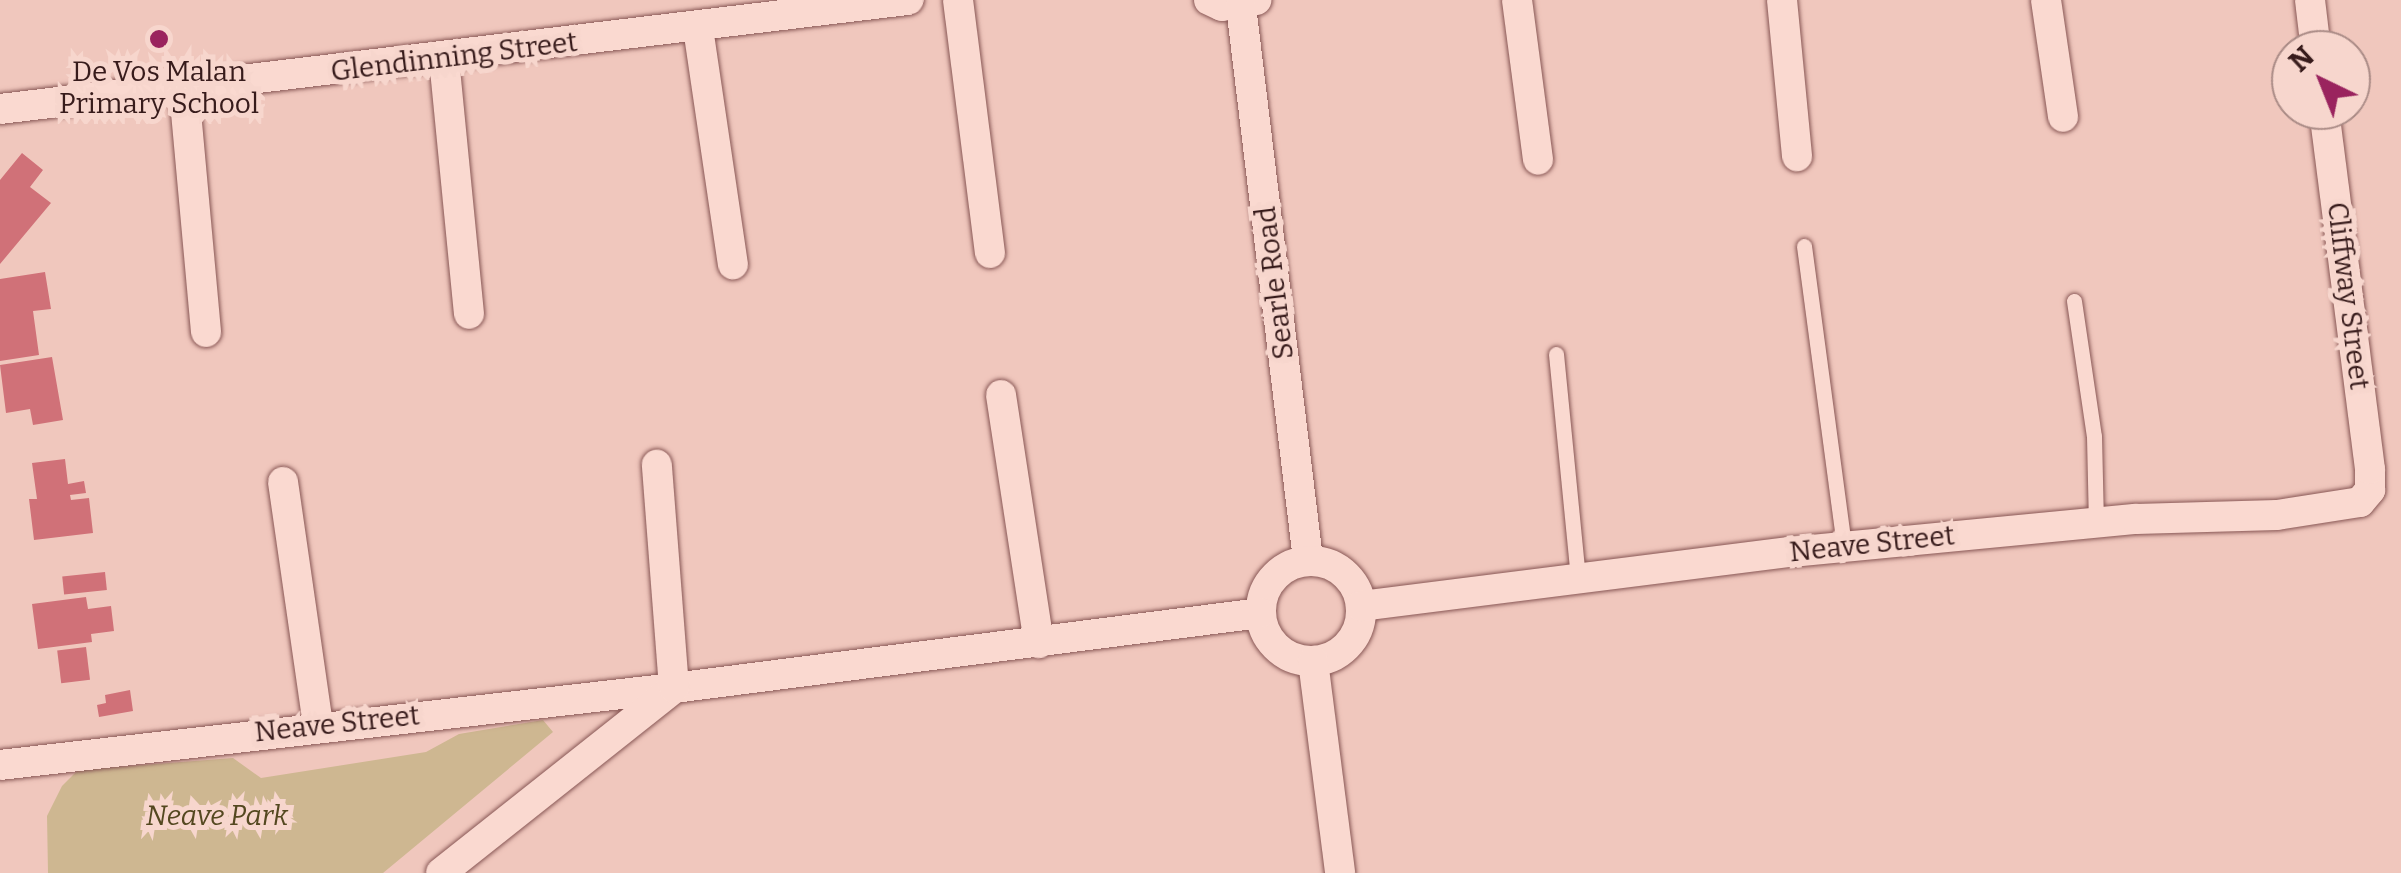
<!DOCTYPE html>
<html>
<head>
<meta charset="utf-8">
<style>
  body { margin:0 }
  #map { position:relative; width:2401px; height:873px; overflow:hidden; background:#f0c7bd; font-family:Bitter,serif }
  div>[style] { position:absolute }
  [style*='--x'] { left:calc(var(--x)*1px); top:calc(var(--y)*1px); width:calc(var(--w)*1px); rotate:calc(var(--a)*1deg) }
  .green>* { inset:0; background:#ceb791 }
  .building>* { inset:0; background:#d07178; transform-origin:0 0 }
  .roads { filter:drop-shadow(0 0 2px #885755) drop-shadow(0 0 2px #885755) }
  .lane>* { height:15px; margin:-7.5px; padding:0 7.5px; transform-origin:7.5px; border-radius:7.5px; background:#fad9d0 }
  .street>* { height:30px; margin:-15px; padding:0 15px; transform-origin:15px; border-radius:15px; background:#fad9d0 }
  .street>.ring { margin:-15px; padding:0; box-sizing:content-box; background:none; border:30px solid #fad9d0; border-radius:50% }
  .dots>* { width:28px; height:28px; translate:-50% -50%; box-sizing:border-box; border:5px solid #f7d6cd; border-radius:50% }
  span { translate:-50% -50%; white-space:nowrap; text-align:center; line-height:1.15; -webkit-text-stroke:10px #f7d6cd; paint-order:stroke }
  .street-label { font-size:28px; color:#371b1b }
  .poi-label { font-size:28px; color:#371b1b }
  .park-label { font-size:28px; color:#544820; font-style:italic }
  .north { position:absolute; left:2271px; top:30px; width:100px; height:100px; box-sizing:border-box; background:#f7d6cd; border:2px solid #aa8b86; border-radius:50%; rotate:317deg; font-size:28px; font-weight:700; line-height:40px; text-align:center; color:#371b1b }
  .north::after { content:''; display:block; margin:auto; width:35px; height:45px; background:#9a235e; clip-path:polygon(50% 0,100% 100%,50% 72%,0 100%) }
</style>
</head>
<body>
<div id="map">
  <div class="green">
    <div style="clip-path:polygon(543px 720px,553px 732px,383px 873px,48px 873px,47px 816px,62px 786px,78px 770px,233px 758px,261px 778px,426px 752px,459px 734px)"></div>
  </div>
  <div class="building">
    <div style="clip-path:polygon(22px 153px,43px 170px,30px 187px,51px 203px,0 264px,0 180px)"></div>
    <div style="clip-path:polygon(45px 272px,51px 309px,33px 311px,39px 355px,0 361px,0 279px)"></div>
    <div style="clip-path:polygon(52px 357px,63px 420px,33px 425px,30px 409px,6px 413px,0 365px)"></div>
    <div style="clip-path:polygon(65px 459px,68px 484px,84px 481px,86px 493px,70px 495px,71px 500px,89px 498px,93px 533px,34px 540px,29px 499px,37px 499px,32px 463px)"></div>
    <div style="left:105px;top:572px;width:18px;height:43px;rotate:84deg"></div>
    <div style="clip-path:polygon(86px 597px,88px 609px,111px 606px,114px 631px,91px 634px,92px 642px,38px 649px,32px 604px)"></div>
    <div style="left:86px;top:647px;width:33px;height:29px;rotate:83deg"></div>
    <div style="clip-path:polygon(130px 690px,133px 711px,99px 717px,97px 705px,106px 703px,105px 695px)"></div>
  </div>
  <div class="roads">
    <div class="lane">
      <div style="--x:1804;--y:246;--w:303;--a:82.4"></div>
      <div style="--x:2074;--y:301;--w:136;--a:81.6"></div>
      <div style="--x:2094;--y:436;--w:87;--a:88.7"></div>
      <div style="--x:1556;--y:354;--w:225;--a:84.4"></div>
    </div>
    <div class="street">
      <div style="--x:958;--y:0;--w:255;--a:82.8"></div>
      <div style="--x:1209;--y:0;--w:14;--a:25"></div>
      <div style="--x:1222;--y:6;--w:35;--a:-10"></div>
      <div style="--x:1517;--y:0;--w:161;--a:82.5"></div>
      <div style="--x:1782;--y:0;--w:157;--a:84.5"></div>
      <div style="--x:2046;--y:0;--w:118;--a:81.7"></div>
      <div style="--x:2310;--y:0;--w:50;--a:83.2"></div>
      <div style="--x:1241;--y:6;--w:558;--a:83.1"></div>
      <div style="--x:698;--y:28;--w:239;--a:81.6"></div>
      <div style="--x:444;--y:59;--w:256;--a:84.4"></div>
      <div style="--x:184;--y:90;--w:243;--a:84.8"></div>
      <div style="--x:0;--y:109;--w:915;--a:-6.85"></div>
      <div style="--x:1001;--y:395;--w:251;--a:81.3"></div>
      <div style="--x:283;--y:482;--w:246;--a:81.8"></div>
      <div class="ring" style="left:1261px;top:561px;width:70px;height:70px"></div>
      <div style="--x:1361;--y:606;--w:433;--a:-7.2"></div>
      <div style="--x:1791;--y:552;--w:347;--a:-5.5"></div>
      <div style="--x:2136;--y:519;--w:141;--a:-1.6"></div>
      <div style="--x:2277;--y:515;--w:84;--a:-8.9"></div>
      <div style="--x:2360;--y:502;--w:16;--a:-50"></div>
      <div style="--x:2370;--y:490;--w:21;--a:-90"></div>
      <div style="--x:2370;--y:469;--w:362;--a:-97.3"></div>
      <div style="--x:1313;--y:661;--w:214;--a:82.7"></div>
      <div style="--x:0;--y:765;--w:678;--a:-6.52"></div>
      <div style="--x:674;--y:688;--w:591;--a:-7.29"></div>
      <div style="--x:441;--y:873;--w:298;--a:-38.4"></div>
      <div style="--x:674;--y:688;--w:224;--a:-94.4"></div>
    </div>
  </div>
  <div class="dots">
    <div style="left:159px;top:39px;background:#9a235e"></div>
  </div>
  <div class="street-label">
    <span style="left:454px;top:57px;rotate:-7deg">Glendinning Street</span>
    <span style="left:1275px;top:283px;rotate:-97deg">Searle Road</span>
    <span style="left:2348px;top:296px;rotate:83deg">Cliffway Street</span>
    <span style="left:1872px;top:544px;rotate:-6deg">Neave Street</span>
    <span style="left:337px;top:724px;rotate:-6deg">Neave Street</span>
  </div>
  <div class="poi-label">
    <span style="left:159px;top:88px">De Vos Malan<br>Primary School</span>
  </div>
  <div class="park-label">
    <span style="left:217px;top:816px">Neave Park</span>
  </div>
  <div class="north">N</div>
</div>
</body>
</html>
